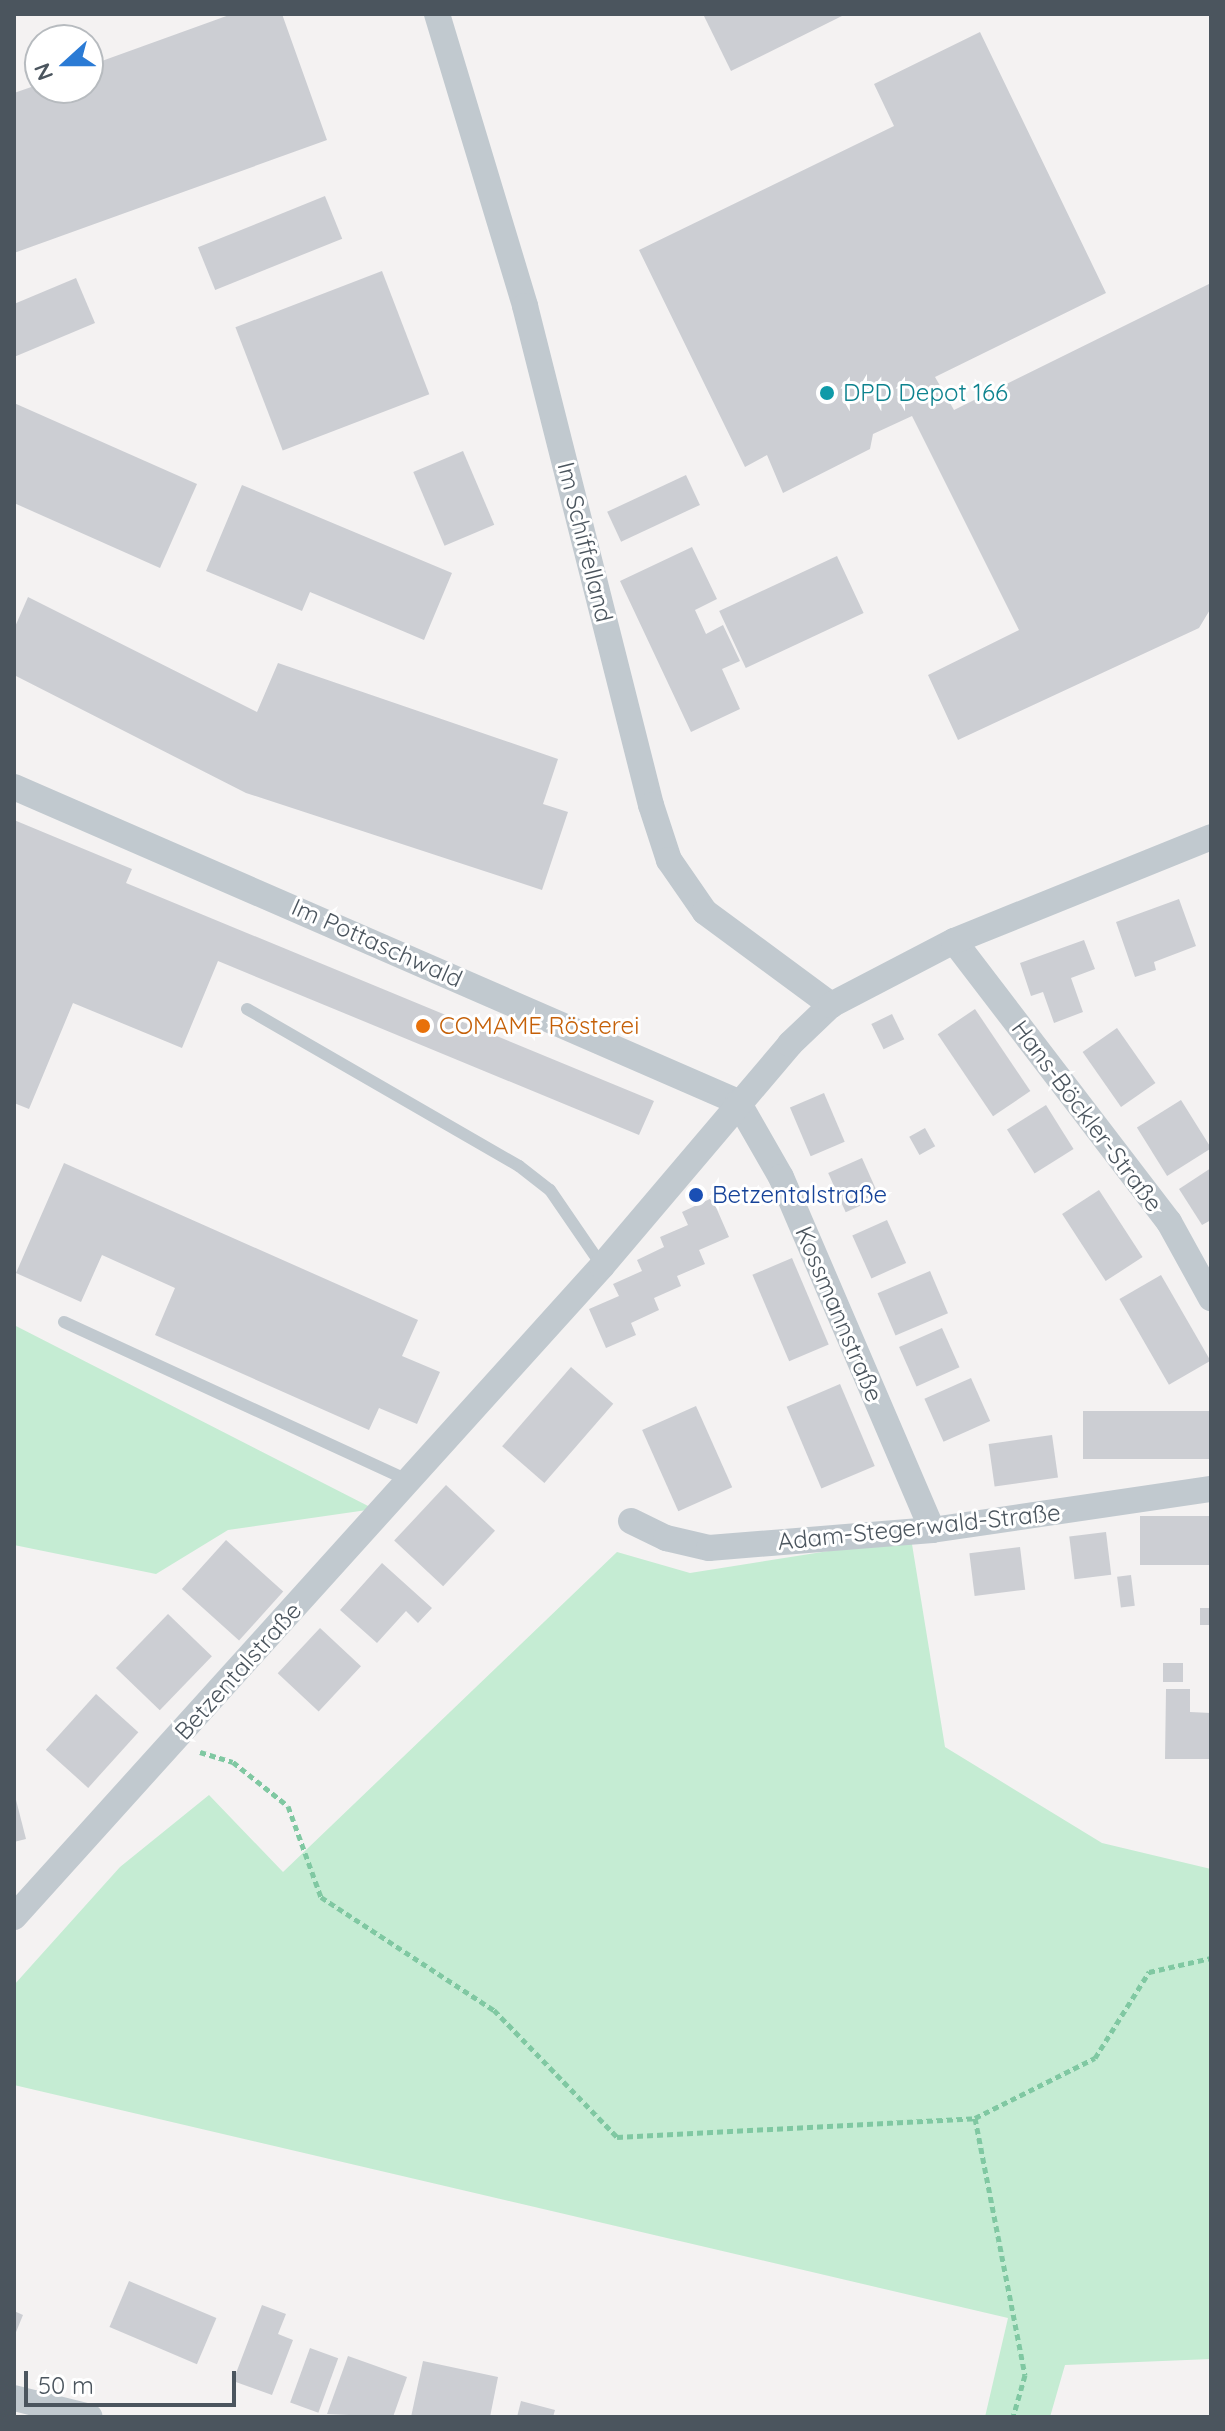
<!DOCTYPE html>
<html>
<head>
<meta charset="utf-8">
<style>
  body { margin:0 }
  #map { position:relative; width:1225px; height:2431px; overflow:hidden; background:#f4f2f2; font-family:Quicksand,sans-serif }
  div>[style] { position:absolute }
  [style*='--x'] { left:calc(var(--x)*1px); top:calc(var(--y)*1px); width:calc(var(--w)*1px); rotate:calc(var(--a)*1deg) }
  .green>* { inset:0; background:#c5ecd3 }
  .building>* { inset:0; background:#ccced3; transform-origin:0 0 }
  .path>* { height:5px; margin-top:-2.5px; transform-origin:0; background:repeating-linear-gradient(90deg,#80c8a2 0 6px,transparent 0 10px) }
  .lane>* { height:12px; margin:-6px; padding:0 6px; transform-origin:6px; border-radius:6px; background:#c1c9cf }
  .street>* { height:26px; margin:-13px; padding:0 13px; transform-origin:13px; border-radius:13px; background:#c1c9cf }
  .dots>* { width:22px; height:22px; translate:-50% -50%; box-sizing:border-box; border:4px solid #fff; border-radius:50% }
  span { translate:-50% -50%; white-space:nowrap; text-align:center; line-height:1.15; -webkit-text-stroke:6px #fff; paint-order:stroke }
  .culture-label { font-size:24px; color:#0d838f }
  .left { translate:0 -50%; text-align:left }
  .street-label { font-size:24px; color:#4b555e }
  .food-label { font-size:24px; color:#c56008 }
  .transit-label { font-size:24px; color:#164399 }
  .frame { position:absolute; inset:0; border:16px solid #4b555e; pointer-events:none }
  .north { position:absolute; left:24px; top:24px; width:80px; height:80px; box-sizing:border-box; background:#fff; border:2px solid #b7bbbf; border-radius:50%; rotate:249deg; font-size:22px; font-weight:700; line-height:32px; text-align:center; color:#4b555e }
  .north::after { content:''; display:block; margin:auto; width:28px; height:36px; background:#2b7bd5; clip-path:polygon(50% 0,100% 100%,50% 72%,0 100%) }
  .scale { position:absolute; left:24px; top:2371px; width:212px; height:36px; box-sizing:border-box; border:4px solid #4b555e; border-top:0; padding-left:10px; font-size:24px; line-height:28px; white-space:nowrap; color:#4b555e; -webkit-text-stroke:6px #fff; paint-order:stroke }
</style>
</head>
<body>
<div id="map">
  <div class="green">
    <div style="clip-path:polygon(14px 1325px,374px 1509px,228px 1530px,156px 1574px,14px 1545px)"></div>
    <div style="clip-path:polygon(911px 1538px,945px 1747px,1102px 1843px,1211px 1869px,1211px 2359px,1065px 2365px,1050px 2417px,985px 2417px,1008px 2318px,14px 2085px,14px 1985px,120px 1867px,209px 1795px,283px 1872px,617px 1552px,690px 1573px)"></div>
  </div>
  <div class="building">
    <div style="clip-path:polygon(232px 14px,282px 14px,327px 140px,14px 253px,14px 93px,40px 84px,40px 88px,88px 88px,88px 66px)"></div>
    <div style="clip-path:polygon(703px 14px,846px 14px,731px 71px)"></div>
    <div style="clip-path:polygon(980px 32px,1106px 293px,935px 377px,954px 410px,1211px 283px,1211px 608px,1199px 628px,958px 740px,928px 675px,1019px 630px,912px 416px,873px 434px,870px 449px,783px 493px,767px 455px,745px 467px,639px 250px,894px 126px,874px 84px)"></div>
    <div style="left:325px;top:196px;width:46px;height:137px;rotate:68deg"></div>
    <div style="left:382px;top:271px;width:132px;height:157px;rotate:69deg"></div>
    <div style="clip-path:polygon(76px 278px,95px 323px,14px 357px,14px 304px)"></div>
    <div style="clip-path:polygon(14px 403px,197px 484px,160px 568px,14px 503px)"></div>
    <div style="left:463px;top:451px;width:80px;height:54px;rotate:67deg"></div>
    <div style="left:686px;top:475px;width:33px;height:87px;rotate:65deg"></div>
    <div style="clip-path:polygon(242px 485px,452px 573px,424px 640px,310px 592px,302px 611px,206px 571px)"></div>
    <div style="clip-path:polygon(692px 547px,717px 599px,695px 610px,706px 634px,723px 625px,740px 661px,722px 669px,740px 709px,691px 732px,620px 581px)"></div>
    <div style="left:837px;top:556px;width:63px;height:130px;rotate:65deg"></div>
    <div style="clip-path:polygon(28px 597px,257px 712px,278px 663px,558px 759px,543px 804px,568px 812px,542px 890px,246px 793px,14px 675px,14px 629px)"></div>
    <div style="clip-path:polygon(14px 820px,132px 869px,126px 883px,654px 1101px,639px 1135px,218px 961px,182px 1048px,73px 1003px,29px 1109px,14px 1103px)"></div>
    <div style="clip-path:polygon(1179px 899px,1196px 946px,1154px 962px,1156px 970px,1135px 977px,1116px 922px)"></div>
    <div style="clip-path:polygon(1084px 940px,1095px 969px,1071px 978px,1083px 1012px,1054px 1023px,1043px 992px,1031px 996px,1020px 963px)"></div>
    <div style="left:975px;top:1009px;width:99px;height:45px;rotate:56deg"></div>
    <div style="left:892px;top:1014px;width:28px;height:23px;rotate:64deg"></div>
    <div style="left:1117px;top:1028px;width:67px;height:42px;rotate:55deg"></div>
    <div style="left:824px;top:1093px;width:53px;height:37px;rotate:67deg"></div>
    <div style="left:1181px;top:1100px;width:57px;height:52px;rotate:58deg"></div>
    <div style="left:1046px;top:1105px;width:52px;height:46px;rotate:58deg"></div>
    <div style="left:925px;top:1128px;width:21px;height:18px;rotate:61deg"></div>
    <div style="left:862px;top:1158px;width:43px;height:37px;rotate:66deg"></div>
    <div style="clip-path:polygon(64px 1163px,418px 1320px,402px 1356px,440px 1372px,417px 1424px,379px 1408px,369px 1430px,155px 1335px,175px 1288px,102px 1255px,81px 1302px,16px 1273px)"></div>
    <div style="clip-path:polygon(1211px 1168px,1211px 1220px,1202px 1225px,1179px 1189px)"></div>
    <div style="left:1099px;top:1190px;width:80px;height:44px;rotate:57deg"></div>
    <div style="clip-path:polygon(712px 1198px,729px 1237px,699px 1250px,705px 1264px,677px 1276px,681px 1286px,654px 1298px,659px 1310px,631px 1323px,636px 1335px,606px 1348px,589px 1309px,619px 1296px,613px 1284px,642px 1271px,637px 1260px,664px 1247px,660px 1237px,688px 1225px,682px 1212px)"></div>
    <div style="left:887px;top:1220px;width:47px;height:38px;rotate:66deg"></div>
    <div style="left:792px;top:1258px;width:94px;height:43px;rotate:67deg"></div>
    <div style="left:930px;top:1271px;width:46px;height:57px;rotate:67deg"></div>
    <div style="left:1161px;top:1275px;width:99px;height:48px;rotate:60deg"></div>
    <div style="left:942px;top:1328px;width:43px;height:47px;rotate:66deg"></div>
    <div style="left:571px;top:1367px;width:56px;height:105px;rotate:41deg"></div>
    <div style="left:971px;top:1378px;width:47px;height:51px;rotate:66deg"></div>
    <div style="left:840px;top:1384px;width:89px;height:58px;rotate:67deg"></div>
    <div style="left:696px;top:1406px;width:89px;height:59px;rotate:66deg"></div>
    <div style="left:1211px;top:1411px;width:48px;height:128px;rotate:90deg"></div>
    <div style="left:1052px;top:1435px;width:43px;height:64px;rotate:82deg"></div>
    <div style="left:446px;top:1485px;width:67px;height:76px;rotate:43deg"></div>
    <div style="left:1211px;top:1516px;width:49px;height:71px;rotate:90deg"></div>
    <div style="left:1106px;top:1532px;width:43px;height:37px;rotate:83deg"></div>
    <div style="left:226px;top:1540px;width:77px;height:66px;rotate:42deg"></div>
    <div style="left:1020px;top:1547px;width:43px;height:51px;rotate:83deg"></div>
    <div style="clip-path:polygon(382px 1563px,432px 1608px,418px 1623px,406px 1611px,377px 1643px,340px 1610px)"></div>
    <div style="left:1131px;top:1575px;width:31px;height:14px;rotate:83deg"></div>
    <div style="left:1200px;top:1608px;width:11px;height:17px"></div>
    <div style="left:168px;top:1614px;width:61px;height:75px;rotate:44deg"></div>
    <div style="left:320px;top:1628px;width:56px;height:62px;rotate:43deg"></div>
    <div style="left:1163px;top:1663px;width:20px;height:19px"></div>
    <div style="clip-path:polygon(1166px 1689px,1190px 1689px,1190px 1712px,1211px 1713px,1211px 1759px,1165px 1759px)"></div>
    <div style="left:96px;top:1694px;width:57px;height:75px;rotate:42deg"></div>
    <div style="clip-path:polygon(14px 1792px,26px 1839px,14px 1842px)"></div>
    <div style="left:129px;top:2281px;width:95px;height:50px;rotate:23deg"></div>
    <div style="clip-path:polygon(262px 2305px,286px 2314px,278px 2334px,293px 2340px,272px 2395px,233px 2381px)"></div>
    <div style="clip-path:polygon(14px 2311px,23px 2315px,14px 2337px)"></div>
    <div style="left:310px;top:2348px;width:30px;height:58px;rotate:20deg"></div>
    <div style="clip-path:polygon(348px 2356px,407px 2377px,393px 2417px,327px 2414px)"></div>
    <div style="clip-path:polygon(423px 2361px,498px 2377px,490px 2417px,411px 2417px)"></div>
    <div style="clip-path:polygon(521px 2401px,555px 2410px,553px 2417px,517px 2417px)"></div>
  </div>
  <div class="path">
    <div style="--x:200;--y:1752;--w:34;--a:17"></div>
    <div style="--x:233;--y:1762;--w:70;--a:38.7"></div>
    <div style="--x:288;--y:1806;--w:97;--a:70.1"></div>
    <div style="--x:321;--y:1897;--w:207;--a:33.2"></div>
    <div style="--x:494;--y:2010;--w:177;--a:45.9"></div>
    <div style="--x:617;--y:2137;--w:359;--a:-3"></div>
    <div style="--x:975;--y:2118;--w:134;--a:-26.6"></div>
    <div style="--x:1095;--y:2058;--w:102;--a:-57.9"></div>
    <div style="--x:1149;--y:1972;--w:64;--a:-12.7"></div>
    <div style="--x:975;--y:2118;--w:262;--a:79"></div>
    <div style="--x:1025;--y:2375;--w:44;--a:105.9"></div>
  </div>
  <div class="lane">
    <div style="--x:247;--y:1009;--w:314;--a:30"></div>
    <div style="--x:519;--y:1166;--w:39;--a:38"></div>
    <div style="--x:550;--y:1190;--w:92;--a:55.6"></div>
    <div style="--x:64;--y:1322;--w:381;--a:24.7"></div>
  </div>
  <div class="street">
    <div style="--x:437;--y:14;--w:305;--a:73.2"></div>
    <div style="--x:525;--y:306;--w:515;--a:75.83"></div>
    <div style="--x:651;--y:805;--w:58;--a:71.9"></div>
    <div style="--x:669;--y:860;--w:63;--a:55.3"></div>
    <div style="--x:705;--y:912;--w:157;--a:36.4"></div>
    <div style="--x:14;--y:787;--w:790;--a:23.51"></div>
    <div style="--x:954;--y:941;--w:354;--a:52.6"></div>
    <div style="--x:1169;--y:1222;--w:87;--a:61.1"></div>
    <div style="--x:738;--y:1102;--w:86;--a:60.2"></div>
    <div style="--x:781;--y:1177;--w:384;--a:66.8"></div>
    <div style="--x:631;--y:1521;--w:39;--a:26"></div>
    <div style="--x:666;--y:1538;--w:44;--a:13.1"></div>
    <div style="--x:709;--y:1548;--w:224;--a:-4.6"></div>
    <div style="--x:932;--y:1530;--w:282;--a:-8.4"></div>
    <div style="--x:14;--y:1917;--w:877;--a:-47.91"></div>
    <div style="--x:602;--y:1266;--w:291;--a:-49.7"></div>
    <div style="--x:790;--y:1044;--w:57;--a:-43.6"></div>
    <div style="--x:831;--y:1005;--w:139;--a:-27.5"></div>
    <div style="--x:954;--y:941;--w:277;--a:-22"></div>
    <div style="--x:14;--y:2398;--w:78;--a:14"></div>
  </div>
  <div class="dots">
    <div style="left:827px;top:393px;background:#0f9aa8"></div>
    <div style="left:423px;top:1026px;background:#e8710a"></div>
    <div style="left:696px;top:1195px;background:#1a4fb4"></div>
  </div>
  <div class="culture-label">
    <span class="left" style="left:843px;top:393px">DPD Depot 166</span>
  </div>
  <div class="street-label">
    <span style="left:585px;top:542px;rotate:76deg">Im Schiffelland</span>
    <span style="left:377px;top:943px;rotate:24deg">Im Pottaschwald</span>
    <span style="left:1087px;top:1116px;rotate:53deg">Hans-Böckler-Straße</span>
    <span style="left:839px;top:1314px;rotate:67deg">Kossmannstraße</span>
    <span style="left:919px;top:1527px;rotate:-6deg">Adam-Stegerwald-Straße</span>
    <span style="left:238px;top:1671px;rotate:-48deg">Betzentalstraße</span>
  </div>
  <div class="food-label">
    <span class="left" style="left:439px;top:1026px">COMAME Rösterei</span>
  </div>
  <div class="transit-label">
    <span class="left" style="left:712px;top:1195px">Betzentalstraße</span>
  </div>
  <div class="frame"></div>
  <div class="north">N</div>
  <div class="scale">50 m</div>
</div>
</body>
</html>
